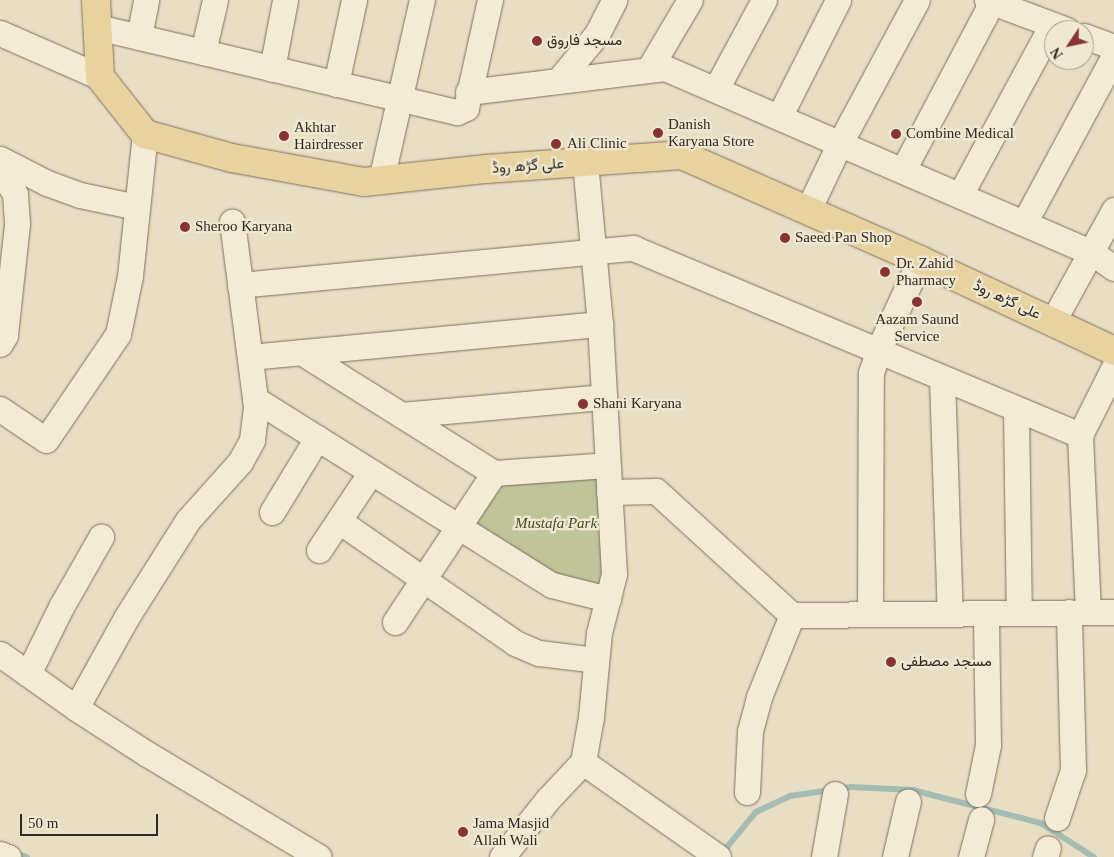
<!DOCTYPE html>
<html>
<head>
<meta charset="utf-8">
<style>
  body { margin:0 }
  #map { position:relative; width:1114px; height:857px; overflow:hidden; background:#e8dec4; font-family:"Times New Roman",Vazirmatn,serif }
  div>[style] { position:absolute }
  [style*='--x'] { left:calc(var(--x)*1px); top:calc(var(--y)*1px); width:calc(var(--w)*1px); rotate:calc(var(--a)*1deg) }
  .green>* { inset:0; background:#bfc599 }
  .stream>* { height:5.5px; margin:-2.75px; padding:0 2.75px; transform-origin:2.75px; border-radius:2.75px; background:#a5bcb5 }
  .roads { filter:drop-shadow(0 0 1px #80705c) drop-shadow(0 0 1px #80705c) }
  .minor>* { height:25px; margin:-12.5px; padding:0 12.5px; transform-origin:12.5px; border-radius:12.5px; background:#f4ebd6 }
  .major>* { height:28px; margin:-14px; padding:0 14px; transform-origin:14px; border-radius:14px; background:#e7d2a0 }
  .dots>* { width:14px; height:14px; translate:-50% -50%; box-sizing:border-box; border:2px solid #f0e8d2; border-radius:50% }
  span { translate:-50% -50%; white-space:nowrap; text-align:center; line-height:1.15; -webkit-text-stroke:4.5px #f0e8d2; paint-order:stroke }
  .poi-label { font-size:15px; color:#32281f }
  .left { translate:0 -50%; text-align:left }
  .street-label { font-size:15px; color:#32281f }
  .park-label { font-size:15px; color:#424c28; font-style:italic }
  .north { position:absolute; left:1044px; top:20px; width:50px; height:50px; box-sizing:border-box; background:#f0e8d2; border:1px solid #a49b8a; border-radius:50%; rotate:236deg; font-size:14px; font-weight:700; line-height:20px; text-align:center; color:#32281f }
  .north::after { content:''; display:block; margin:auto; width:18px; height:22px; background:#883434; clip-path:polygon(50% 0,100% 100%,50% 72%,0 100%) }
  .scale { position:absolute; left:20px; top:814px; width:138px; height:22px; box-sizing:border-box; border:2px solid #32281f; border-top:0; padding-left:6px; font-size:15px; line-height:18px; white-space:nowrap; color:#32281f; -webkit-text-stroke:4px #f0e8d2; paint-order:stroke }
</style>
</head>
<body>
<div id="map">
  <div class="green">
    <div style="clip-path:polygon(607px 465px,608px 599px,458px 528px,494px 473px)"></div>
  </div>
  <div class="stream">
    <div style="--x:13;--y:852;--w:15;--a:20"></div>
    <div style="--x:723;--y:855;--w:10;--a:-61"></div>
    <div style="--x:728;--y:846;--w:44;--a:-50.5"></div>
    <div style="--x:756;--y:812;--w:38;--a:-25"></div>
    <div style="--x:790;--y:796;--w:62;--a:-8.4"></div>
    <div style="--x:851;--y:787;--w:62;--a:2.8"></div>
    <div style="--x:913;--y:790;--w:132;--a:14.5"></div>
    <div style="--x:1041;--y:823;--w:63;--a:32.7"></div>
  </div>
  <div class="roads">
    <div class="minor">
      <div style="--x:987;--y:0;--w:85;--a:20.6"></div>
      <div style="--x:97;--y:27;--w:370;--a:13.3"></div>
      <div style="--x:457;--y:112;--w:10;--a:-24"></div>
      <div style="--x:466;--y:108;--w:111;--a:-77.5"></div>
      <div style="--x:0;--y:33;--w:109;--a:23.7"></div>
      <div style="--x:1084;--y:36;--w:32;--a:20"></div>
      <div style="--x:139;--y:37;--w:38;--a:-79"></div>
      <div style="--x:203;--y:52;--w:53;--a:-77"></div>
      <div style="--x:272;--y:69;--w:70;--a:-79.3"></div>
      <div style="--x:649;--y:69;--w:80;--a:-59.3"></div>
      <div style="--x:558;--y:81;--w:61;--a:-50.3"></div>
      <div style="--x:597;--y:34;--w:38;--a:-63"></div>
      <div style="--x:336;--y:84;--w:86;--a:-77.9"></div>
      <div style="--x:716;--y:89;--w:101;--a:-61.7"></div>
      <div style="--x:468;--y:92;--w:198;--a:-6.9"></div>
      <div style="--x:665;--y:68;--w:464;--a:23.4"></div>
      <div style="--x:1091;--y:252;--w:28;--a:35"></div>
      <div style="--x:779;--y:117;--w:131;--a:-63.2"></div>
      <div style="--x:0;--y:159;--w:53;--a:27.1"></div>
      <div style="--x:47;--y:183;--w:35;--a:20"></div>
      <div style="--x:80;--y:195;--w:58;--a:11.9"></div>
      <div style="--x:0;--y:169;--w:29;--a:59"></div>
      <div style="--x:15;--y:194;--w:30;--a:86"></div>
      <div style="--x:17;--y:224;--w:112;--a:96.2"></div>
      <div style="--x:5;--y:335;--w:10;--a:119"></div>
      <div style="--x:903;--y:170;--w:190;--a:-62.1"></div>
      <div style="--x:381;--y:180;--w:185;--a:-77.2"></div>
      <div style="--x:960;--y:195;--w:193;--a:-61.6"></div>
      <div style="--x:808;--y:210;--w:74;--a:-64.5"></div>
      <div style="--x:840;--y:143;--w:162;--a:-61.7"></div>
      <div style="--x:1024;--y:223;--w:190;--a:-61.7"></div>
      <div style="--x:240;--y:285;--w:395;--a:-5.4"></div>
      <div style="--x:633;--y:248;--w:485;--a:22.7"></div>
      <div style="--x:1053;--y:321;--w:127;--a:-61.2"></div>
      <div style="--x:301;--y:352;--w:228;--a:32.1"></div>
      <div style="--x:494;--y:473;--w:113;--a:-4"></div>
      <div style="--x:250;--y:357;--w:352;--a:-5.4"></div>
      <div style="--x:942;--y:378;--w:235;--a:88.1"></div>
      <div style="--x:255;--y:399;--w:350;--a:32.1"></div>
      <div style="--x:552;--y:585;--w:58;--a:14"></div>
      <div style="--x:0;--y:409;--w:55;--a:34"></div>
      <div style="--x:46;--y:440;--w:128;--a:-55.8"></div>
      <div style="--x:118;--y:334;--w:59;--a:-78.3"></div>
      <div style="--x:130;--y:276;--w:143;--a:-84"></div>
      <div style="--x:1016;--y:409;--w:203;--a:89.2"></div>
      <div style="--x:401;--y:415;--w:204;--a:-5.1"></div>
      <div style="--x:609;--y:492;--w:47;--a:-1.2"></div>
      <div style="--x:656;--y:491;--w:184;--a:42.4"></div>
      <div style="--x:792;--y:615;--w:322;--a:-0.5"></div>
      <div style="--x:272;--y:512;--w:87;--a:-58.7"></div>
      <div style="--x:339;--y:521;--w:214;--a:34.7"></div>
      <div style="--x:515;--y:643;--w:26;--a:23"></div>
      <div style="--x:539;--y:653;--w:57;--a:7"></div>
      <div style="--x:319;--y:550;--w:94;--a:-56.3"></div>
      <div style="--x:1088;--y:612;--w:177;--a:-92.6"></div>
      <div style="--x:1080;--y:435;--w:76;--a:-63.4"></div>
      <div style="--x:870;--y:613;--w:240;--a:-89.8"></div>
      <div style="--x:871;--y:373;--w:23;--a:-72"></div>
      <div style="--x:878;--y:351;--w:100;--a:-65.2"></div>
      <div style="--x:395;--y:622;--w:179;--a:-56.4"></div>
      <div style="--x:0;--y:654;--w:93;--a:35.4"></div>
      <div style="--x:76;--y:708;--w:85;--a:32.9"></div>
      <div style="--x:147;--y:754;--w:200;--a:30.9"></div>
      <div style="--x:28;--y:674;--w:75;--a:-63.8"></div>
      <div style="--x:61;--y:607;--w:81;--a:-60.3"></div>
      <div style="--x:76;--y:708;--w:103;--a:-60.9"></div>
      <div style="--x:126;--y:618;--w:116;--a:-57.7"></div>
      <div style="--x:188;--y:520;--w:78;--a:-48.1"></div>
      <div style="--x:240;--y:462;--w:25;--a:-61"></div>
      <div style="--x:252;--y:440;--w:34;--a:-83"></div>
      <div style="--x:256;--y:406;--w:186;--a:-97.4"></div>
      <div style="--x:583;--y:762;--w:165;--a:35.1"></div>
      <div style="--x:747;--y:792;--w:61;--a:-87.2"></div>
      <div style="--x:750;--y:731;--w:35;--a:-75"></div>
      <div style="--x:759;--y:697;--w:88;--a:-68.1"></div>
      <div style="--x:978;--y:794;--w:50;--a:-78.5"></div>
      <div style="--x:988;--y:745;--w:132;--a:-90.9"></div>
      <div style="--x:1057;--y:818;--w:51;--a:-71.6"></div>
      <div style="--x:1073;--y:770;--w:158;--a:-91.5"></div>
      <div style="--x:0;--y:854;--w:9;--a:21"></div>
      <div style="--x:502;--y:857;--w:74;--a:-51.6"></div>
      <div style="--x:548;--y:799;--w:51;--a:-46.6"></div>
      <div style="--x:583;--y:762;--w:46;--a:-79.9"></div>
      <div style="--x:591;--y:717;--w:84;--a:-84.6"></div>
      <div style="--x:599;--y:633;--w:61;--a:-75.7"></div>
      <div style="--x:614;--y:574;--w:250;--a:-93.2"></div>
      <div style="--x:600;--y:324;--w:163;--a:-95.3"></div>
      <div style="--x:824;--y:857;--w:64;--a:-80.1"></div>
      <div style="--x:895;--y:857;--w:57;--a:-76.9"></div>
      <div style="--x:971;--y:857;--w:39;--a:-75"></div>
      <div style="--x:1045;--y:857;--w:9;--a:-72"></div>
    </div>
    <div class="major">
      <div style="--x:96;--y:0;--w:77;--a:87"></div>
      <div style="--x:100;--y:77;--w:73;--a:51.7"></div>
      <div style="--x:145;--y:134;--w:90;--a:15.4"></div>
      <div style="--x:232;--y:158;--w:134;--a:10.3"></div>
      <div style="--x:364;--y:182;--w:123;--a:-6.1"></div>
      <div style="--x:486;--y:169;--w:196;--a:-4.1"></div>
      <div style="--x:682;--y:155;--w:260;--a:23.8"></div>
      <div style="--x:920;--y:260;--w:214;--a:25.1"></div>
    </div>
  </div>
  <div class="dots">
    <div style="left:537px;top:41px;background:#883434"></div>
    <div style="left:658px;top:133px;background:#883434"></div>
    <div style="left:896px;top:134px;background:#883434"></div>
    <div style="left:284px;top:136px;background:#883434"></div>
    <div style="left:556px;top:144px;background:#883434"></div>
    <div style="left:185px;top:227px;background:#883434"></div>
    <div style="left:785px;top:238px;background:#883434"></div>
    <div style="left:885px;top:272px;background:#883434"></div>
    <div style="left:917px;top:302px;background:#883434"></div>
    <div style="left:583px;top:404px;background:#883434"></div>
    <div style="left:891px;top:662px;background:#883434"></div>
    <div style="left:463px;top:832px;background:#883434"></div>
  </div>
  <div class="poi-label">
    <span class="left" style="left:547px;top:41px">مسجد فاروق</span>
    <span class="left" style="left:668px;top:133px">Danish<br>Karyana Store</span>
    <span class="left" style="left:294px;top:136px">Akhtar<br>Hairdresser</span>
    <span class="left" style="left:906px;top:134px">Combine Medical</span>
    <span class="left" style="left:567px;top:144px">Ali Clinic</span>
    <span class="left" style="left:195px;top:227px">Sheroo Karyana</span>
    <span class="left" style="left:795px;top:238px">Saeed Pan Shop</span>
    <span class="left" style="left:896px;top:272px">Dr. Zahid<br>Pharmacy</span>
    <span style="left:917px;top:328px">Aazam Saund<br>Service</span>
    <span class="left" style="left:593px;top:404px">Shani Karyana</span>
    <span class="left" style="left:901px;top:662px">مسجد مصطفی</span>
    <span class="left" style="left:473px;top:832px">Jama Masjid<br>Allah Wali</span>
  </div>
  <div class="street-label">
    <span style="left:528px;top:166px;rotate:-4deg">علی گڑھ روڈ</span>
    <span style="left:1007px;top:300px;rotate:25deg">علی گڑھ روڈ</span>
  </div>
  <div class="park-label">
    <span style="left:556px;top:524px">Mustafa Park</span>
  </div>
  <div class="north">N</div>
  <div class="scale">50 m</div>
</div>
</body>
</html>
